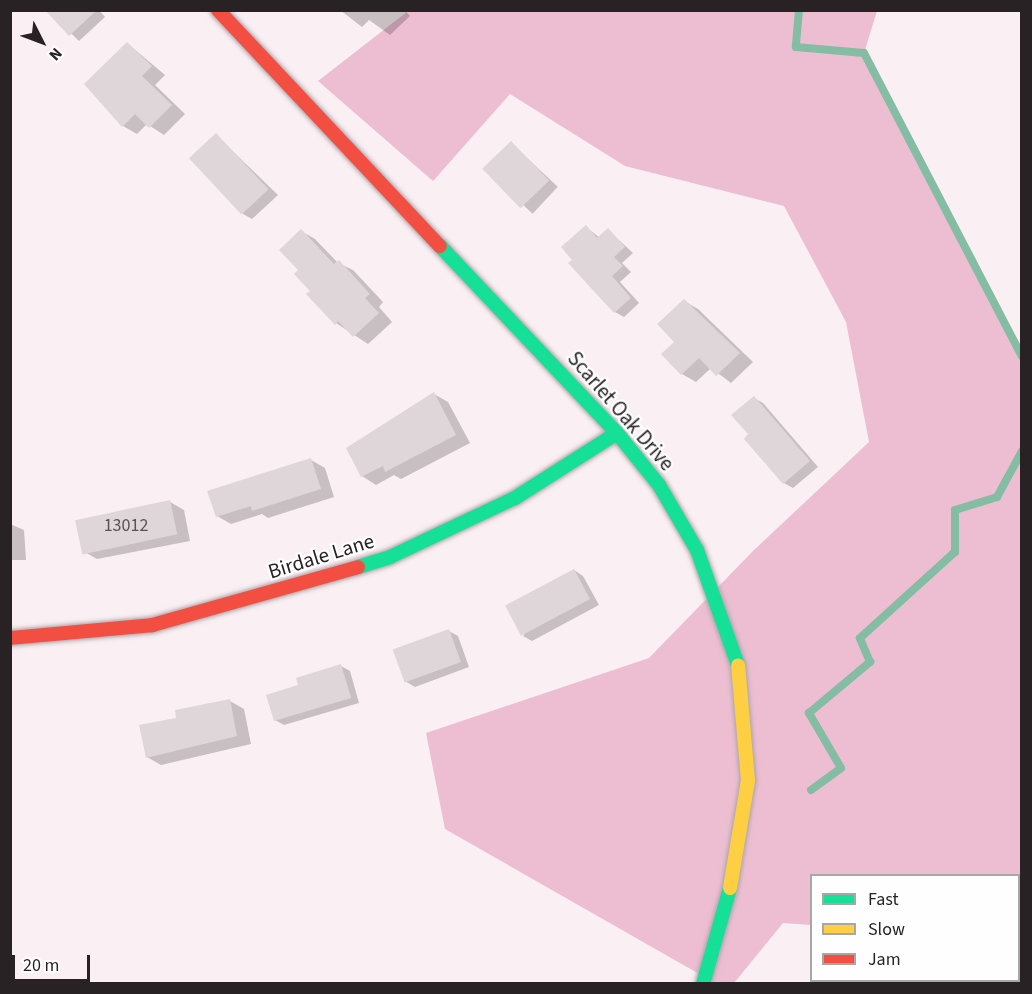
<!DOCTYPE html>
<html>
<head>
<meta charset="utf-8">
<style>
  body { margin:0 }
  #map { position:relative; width:1032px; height:994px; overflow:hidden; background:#faeff3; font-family:"Source Sans 3",sans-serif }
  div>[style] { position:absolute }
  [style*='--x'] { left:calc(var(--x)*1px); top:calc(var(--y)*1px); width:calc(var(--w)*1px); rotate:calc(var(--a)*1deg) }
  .forest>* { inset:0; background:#edbed2 }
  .shadow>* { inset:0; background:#0003; transform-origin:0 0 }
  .stream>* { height:8px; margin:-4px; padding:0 4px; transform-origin:4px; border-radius:4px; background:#84bda4 }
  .building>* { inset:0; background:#ded6d8; transform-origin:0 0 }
  .roads { filter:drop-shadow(0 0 2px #aea5a9) drop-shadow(0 0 2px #aea5a9) }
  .fast>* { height:14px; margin:-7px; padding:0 7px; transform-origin:7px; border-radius:7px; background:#16e098 }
  .slow>* { height:14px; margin:-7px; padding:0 7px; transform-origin:7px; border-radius:7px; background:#ffcf43 }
  .jam>* { height:14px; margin:-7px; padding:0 7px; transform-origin:7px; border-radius:7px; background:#f24e42 }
  span { translate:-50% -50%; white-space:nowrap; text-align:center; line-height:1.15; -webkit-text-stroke:4.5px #fefefe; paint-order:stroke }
  .number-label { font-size:18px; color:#585254 }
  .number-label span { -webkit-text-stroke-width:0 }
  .street-label { font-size:21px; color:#282224 }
  .frame { position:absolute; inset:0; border:12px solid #282224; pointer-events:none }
  .legend { position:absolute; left:810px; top:874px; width:210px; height:108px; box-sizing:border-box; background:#fefefe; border:2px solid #a8a6a7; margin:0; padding:8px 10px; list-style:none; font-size:18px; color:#282224 }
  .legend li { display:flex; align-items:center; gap:12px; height:30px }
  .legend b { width:30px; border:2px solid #a8a6a7 }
  .north { position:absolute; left:12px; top:12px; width:60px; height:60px; -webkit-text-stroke:4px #fefefe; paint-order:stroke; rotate:132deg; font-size:16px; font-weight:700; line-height:24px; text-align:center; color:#282224 }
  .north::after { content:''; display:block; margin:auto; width:21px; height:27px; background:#282224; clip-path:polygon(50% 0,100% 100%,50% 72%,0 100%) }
  .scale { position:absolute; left:12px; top:955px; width:78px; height:27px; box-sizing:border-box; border:3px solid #282224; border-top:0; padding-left:8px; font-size:18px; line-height:21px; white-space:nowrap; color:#282224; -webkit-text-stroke:4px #fefefe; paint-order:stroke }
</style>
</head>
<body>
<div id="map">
  <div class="forest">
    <div style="clip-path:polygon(408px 11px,877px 11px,864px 53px,1021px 357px,1021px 957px,1018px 876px,812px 876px,811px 925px,783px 923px,734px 983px,715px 983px,445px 829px,426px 733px,649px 658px,753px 551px,869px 442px,846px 322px,784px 206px,625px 166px,510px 94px,433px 181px,318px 81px)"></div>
  </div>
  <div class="shadow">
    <div style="clip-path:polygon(47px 10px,99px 10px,105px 17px,79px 41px)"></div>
    <div style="clip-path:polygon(340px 10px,405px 10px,410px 16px,390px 35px,369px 20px,362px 27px)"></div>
    <div style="clip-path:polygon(127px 43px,165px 75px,155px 85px,185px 114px,164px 135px,147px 124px,137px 134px,123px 126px)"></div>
    <div style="clip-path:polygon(216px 135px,278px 195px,252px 219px,243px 214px)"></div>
    <div style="left:511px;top:143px;width:64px;height:37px;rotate:43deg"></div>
    <div style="clip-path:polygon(586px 227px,600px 238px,608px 230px,633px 253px,622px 263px,631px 272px,620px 282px,639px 303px,624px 317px,615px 312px,574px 260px)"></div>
    <div style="clip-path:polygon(301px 231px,315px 239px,338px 263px,353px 270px,383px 302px,379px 307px,392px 322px,368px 344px,336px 323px,300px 270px)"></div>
    <div style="clip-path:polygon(684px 301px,698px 309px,753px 362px,731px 383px,711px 368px,696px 382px,682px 374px,676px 342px)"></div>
    <div style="clip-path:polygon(434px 394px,448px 402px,470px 443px,401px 479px,394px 475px,376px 485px,362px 476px)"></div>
    <div style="clip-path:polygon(754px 398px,763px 403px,818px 467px,793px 488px,784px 483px,750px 435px)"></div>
    <div style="clip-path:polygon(311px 460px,325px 468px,334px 497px,268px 518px,262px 514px,231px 524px,217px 516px)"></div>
    <div style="clip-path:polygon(170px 502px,184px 510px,190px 541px,97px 559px,83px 551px)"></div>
    <div style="clip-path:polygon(10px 524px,24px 530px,26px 560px,10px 560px)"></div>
    <div style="clip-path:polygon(574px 570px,583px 576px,599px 605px,532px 641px,523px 636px)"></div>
    <div style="clip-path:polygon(449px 631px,458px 636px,469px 667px,415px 687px,405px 681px)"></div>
    <div style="clip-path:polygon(341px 666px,350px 671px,359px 703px,284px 725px,275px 720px,300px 686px)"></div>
    <div style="clip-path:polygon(230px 701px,244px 709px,251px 744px,161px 765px,147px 757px,178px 719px)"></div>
    <div style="clip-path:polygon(951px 980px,968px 980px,976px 984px,950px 984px)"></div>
  </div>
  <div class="stream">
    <div style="--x:799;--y:10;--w:37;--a:95"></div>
    <div style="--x:796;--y:47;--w:68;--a:5"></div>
    <div style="--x:864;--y:53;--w:343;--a:62.5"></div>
    <div style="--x:811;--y:790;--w:37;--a:-36"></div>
    <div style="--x:841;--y:768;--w:64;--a:-120.2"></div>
    <div style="--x:809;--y:713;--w:80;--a:-39.9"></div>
    <div style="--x:870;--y:662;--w:26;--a:-113"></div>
    <div style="--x:860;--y:638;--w:128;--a:-42.2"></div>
    <div style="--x:955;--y:552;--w:42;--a:-90"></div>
    <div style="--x:955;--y:510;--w:44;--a:-17.2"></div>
    <div style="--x:997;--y:497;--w:52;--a:-61.5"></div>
  </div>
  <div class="building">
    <div style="clip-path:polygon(45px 10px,97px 10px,69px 36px)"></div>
    <div style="clip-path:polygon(127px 42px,152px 66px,142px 76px,172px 105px,149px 128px,135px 114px,122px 127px,84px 84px)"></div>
    <div style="left:216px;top:133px;width:77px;height:37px;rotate:47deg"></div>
    <div style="left:511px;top:141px;width:55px;height:40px;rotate:46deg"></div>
    <div style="clip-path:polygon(586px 225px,597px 238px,608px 228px,625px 247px,614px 257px,623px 266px,612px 276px,631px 298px,614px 313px,568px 263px,572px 260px,561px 247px)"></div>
    <div style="clip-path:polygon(301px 229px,334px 264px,339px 260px,370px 294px,365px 298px,379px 313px,353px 337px,338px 321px,335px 325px,306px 294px,310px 291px,294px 274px,298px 270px,279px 250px)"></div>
    <div style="clip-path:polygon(684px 299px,740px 353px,716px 376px,699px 358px,681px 375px,661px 354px,674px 342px,657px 324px)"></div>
    <div style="clip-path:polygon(434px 392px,456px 435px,385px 472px,383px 466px,361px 477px,346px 448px)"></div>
    <div style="clip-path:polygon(754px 396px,810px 461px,783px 484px,744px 439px,748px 434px,731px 415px)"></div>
    <div style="clip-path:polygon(311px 458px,321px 489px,252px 511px,251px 506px,216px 517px,207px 491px)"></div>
    <div style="left:170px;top:500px;width:35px;height:97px;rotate:78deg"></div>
    <div style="left:574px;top:569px;width:34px;height:78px;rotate:62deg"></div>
    <div style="left:449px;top:629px;width:35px;height:60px;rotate:70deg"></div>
    <div style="clip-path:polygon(341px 664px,351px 698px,274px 721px,266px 695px,298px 685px,296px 678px)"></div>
    <div style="clip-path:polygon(230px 699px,237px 736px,146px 758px,139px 725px,176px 718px,175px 710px)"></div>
  </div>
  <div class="roads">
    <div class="fast">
      <div style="--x:440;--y:246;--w:257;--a:46.6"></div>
      <div style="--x:617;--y:433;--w:67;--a:51.1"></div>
      <div style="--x:659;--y:485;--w:75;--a:59.7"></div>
      <div style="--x:697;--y:550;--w:122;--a:70.4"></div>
      <div style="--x:358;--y:567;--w:34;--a:-17"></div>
      <div style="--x:390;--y:557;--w:138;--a:-25.3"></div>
      <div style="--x:515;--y:498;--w:121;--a:-32.5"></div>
      <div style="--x:703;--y:984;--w:100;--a:-74.3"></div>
    </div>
    <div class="slow">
      <div style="--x:730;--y:888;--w:109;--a:-80.5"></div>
      <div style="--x:748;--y:781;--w:116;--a:-94.9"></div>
    </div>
    <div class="jam">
      <div style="--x:218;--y:10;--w:324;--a:46.8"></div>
      <div style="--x:10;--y:638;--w:143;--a:-5.2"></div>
      <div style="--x:152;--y:625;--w:214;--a:-15.7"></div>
    </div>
  </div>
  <div class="number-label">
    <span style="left:126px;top:526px">13012</span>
  </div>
  <div class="street-label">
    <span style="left:621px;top:411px;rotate:49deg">Scarlet Oak Drive</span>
    <span style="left:321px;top:556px;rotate:-17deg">Birdale Lane</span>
  </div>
  <div class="frame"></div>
  <ul class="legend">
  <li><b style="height:8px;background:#16e098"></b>Fast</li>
  <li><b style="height:8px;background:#ffcf43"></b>Slow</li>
  <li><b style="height:8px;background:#f24e42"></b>Jam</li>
  </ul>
  <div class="north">N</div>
  <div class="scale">20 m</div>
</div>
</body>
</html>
